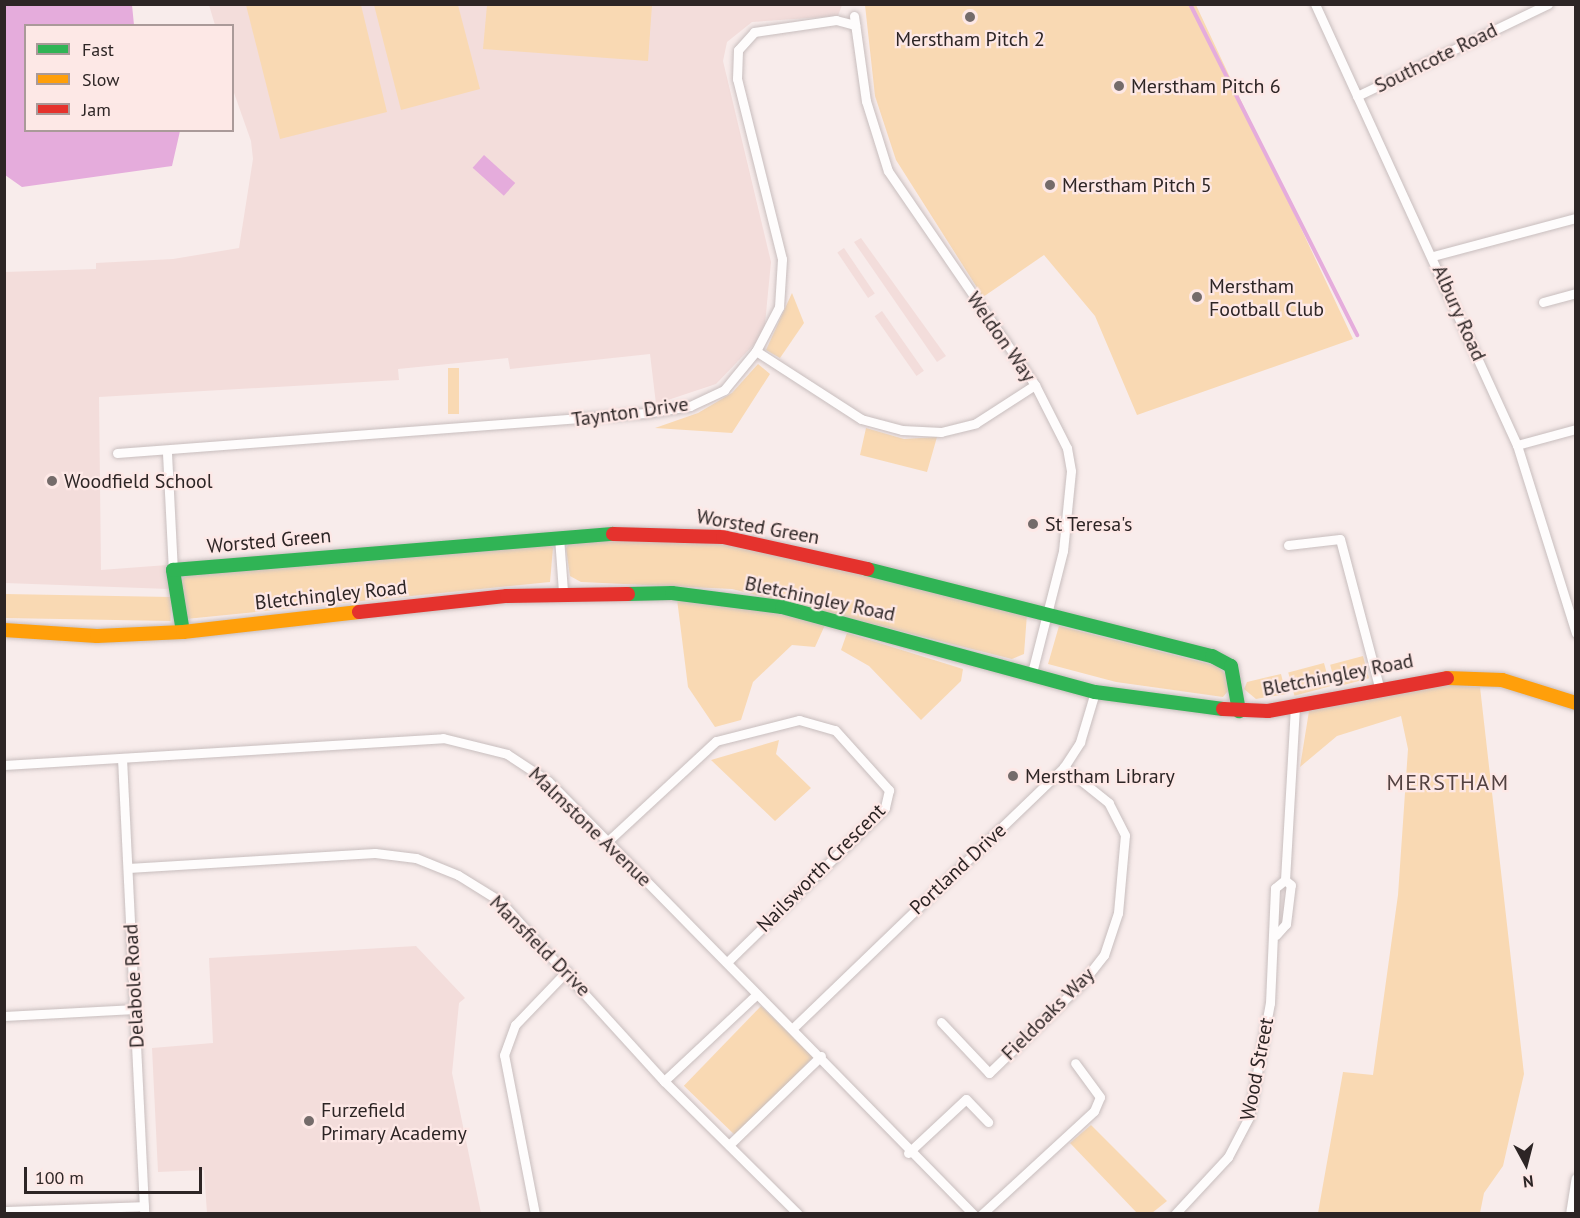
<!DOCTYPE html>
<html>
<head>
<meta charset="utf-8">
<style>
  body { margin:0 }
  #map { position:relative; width:1580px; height:1218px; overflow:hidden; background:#f8eceb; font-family:"PT Sans",sans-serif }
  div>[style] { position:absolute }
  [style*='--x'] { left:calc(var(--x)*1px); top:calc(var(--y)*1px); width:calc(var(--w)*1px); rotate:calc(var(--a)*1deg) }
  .built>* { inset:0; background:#f3dddb; transform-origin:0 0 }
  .green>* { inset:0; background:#f9d9b3; transform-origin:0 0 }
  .water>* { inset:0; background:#e5acdc; transform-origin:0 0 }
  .stream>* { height:4px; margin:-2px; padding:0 2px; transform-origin:2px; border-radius:2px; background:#e5acdc }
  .roads { filter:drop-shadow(0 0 2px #c8bebe) drop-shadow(0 0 2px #c8bebe) }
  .street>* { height:9px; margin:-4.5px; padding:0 4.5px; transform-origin:4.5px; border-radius:4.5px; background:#fefcfc }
  .fast>* { height:14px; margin:-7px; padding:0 7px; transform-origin:7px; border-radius:7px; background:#30b455 }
  .slow>* { height:14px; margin:-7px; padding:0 7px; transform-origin:7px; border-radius:7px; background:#ff9f0a }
  .jam>* { height:14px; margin:-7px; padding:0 7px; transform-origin:7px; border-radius:7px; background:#e5322d }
  .dots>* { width:16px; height:16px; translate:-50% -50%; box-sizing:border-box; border:3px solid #fde8e6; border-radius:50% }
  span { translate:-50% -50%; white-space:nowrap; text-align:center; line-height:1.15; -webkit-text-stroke:4.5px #fde8e6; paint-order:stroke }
  .poi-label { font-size:20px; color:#2d2525 }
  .left { translate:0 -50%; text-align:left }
  .street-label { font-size:20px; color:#2d2525 }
  .quarter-label { font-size:22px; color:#534241; letter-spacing:1.5px }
  .frame { position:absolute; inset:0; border:6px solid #2d2525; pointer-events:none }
  .legend { position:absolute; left:24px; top:24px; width:210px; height:108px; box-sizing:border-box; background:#fde8e6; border:2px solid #aa9a99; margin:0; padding:8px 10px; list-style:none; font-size:18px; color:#2d2525 }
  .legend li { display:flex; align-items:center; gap:12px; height:30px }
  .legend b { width:30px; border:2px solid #aa9a99 }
  .north { position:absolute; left:1496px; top:1134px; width:60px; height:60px; -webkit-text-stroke:4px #fde8e6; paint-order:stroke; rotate:173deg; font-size:16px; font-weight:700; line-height:24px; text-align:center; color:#2d2525 }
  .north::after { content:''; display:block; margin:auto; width:21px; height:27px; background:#2d2525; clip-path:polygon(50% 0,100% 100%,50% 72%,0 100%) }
  .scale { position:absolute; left:24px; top:1167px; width:178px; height:27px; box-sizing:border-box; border:3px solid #2d2525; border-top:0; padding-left:8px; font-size:18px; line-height:21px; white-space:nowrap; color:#2d2525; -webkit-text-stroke:4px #fde8e6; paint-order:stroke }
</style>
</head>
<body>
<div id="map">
  <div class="built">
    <div style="clip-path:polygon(209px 5px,842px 5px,838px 16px,752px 22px,727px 42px,723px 61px,771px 262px,764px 334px,716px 384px,656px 404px,650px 354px,510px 369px,508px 358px,398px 369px,399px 380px,99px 397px,101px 570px,167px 565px,169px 589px,5px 583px,5px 272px,96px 269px,96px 263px,173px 259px,239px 248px,253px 159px,251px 141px,233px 90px,232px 26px,215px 25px)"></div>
    <div style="clip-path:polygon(861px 238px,946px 356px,937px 362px,854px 242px)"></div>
    <div style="left:844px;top:248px;width:55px;height:8px;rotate:56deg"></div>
    <div style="left:882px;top:311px;width:73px;height:9px;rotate:55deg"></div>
    <div style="clip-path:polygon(416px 946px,465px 998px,459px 1003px,452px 1073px,481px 1213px,207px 1213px,204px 1170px,158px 1172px,152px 1048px,213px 1043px,209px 958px)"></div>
  </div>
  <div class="green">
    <div style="clip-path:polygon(246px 5px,361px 5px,387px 112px,280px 139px)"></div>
    <div style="clip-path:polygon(374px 5px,458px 5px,480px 89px,401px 110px)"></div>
    <div style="clip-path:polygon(487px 5px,652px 5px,648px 61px,483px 49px)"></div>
    <div style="clip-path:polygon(865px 5px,1196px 5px,1353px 339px,1137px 415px,1095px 316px,1044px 255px,983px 297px,896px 160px,875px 96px)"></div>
    <div style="clip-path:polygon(792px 293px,804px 323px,780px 358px,766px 350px)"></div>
    <div style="clip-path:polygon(758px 364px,770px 374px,732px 433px,655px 428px,698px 413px,732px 393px)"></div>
    <div style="left:448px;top:368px;width:11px;height:46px"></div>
    <div style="clip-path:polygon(866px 428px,904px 439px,937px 437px,927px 472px,860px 455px)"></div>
    <div style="clip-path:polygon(647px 536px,763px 547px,1027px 614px,1024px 654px,1012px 659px,732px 589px,581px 582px,570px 576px,566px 548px,571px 541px)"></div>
    <div style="clip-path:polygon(546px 543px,553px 548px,550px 582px,186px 619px,181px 580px,187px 575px)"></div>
    <div style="left:5px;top:594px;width:166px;height:24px;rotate:1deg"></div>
    <div style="clip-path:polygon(677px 599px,786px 614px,825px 625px,815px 647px,792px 645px,753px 682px,741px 720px,715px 727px,688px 687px)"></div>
    <div style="clip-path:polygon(1059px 626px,1217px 666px,1228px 676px,1228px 691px,1223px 697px,1116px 682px,1048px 664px)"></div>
    <div style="clip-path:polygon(847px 633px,963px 669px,961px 681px,921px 720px,869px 666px,841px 650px)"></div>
    <div style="left:1363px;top:656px;width:23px;height:34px;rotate:75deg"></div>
    <div style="left:1324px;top:663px;width:24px;height:37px;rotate:75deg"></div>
    <div style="clip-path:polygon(1281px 674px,1286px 694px,1256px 699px,1244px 689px,1247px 682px)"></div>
    <div style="clip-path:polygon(1439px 685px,1480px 687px,1524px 1074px,1503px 1166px,1484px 1193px,1480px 1213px,1318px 1213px,1343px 1072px,1373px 1075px,1398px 895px,1408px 749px,1401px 716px,1337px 736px,1300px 767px,1309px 711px)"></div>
    <div style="clip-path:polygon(779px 740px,776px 754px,811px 788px,775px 821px,711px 760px)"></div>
    <div style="left:761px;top:1006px;width:73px;height:111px;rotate:44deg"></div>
    <div style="clip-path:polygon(1091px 1125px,1167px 1201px,1152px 1213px,1137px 1213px,1070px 1143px)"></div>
  </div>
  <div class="water">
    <div style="clip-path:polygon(4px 5px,132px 5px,134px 25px,26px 26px,26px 130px,180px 131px,172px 166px,22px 187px,5px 175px)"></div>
    <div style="left:484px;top:155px;width:42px;height:17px;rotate:42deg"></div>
  </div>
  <div class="stream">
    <div style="--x:1190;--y:4;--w:371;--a:63.2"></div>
  </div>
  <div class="roads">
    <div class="street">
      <div style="--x:1315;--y:4;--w:485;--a:65.4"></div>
      <div style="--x:1517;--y:445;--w:197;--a:72.6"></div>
      <div style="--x:854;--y:16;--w:86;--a:82"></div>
      <div style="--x:866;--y:101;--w:73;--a:72.6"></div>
      <div style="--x:888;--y:171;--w:260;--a:55.5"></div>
      <div style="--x:1035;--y:385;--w:71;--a:63.1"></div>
      <div style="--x:1067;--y:448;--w:23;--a:80"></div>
      <div style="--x:1071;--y:471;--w:80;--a:95.7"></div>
      <div style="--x:1063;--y:551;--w:126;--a:104.3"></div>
      <div style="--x:1357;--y:96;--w:212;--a:-25.7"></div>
      <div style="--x:1433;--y:256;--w:148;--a:-14.9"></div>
      <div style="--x:1543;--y:302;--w:34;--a:-15"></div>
      <div style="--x:756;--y:351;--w:125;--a:32.9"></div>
      <div style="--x:861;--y:419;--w:42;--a:15"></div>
      <div style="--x:902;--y:430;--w:39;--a:3"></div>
      <div style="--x:941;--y:432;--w:36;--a:-14"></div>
      <div style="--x:976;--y:423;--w:70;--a:-32.8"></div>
      <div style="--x:1517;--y:445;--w:61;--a:-15.2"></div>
      <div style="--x:117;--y:453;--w:530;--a:-4.33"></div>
      <div style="--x:645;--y:413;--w:46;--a:-8.8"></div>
      <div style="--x:690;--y:406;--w:38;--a:-25"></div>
      <div style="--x:724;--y:390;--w:50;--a:-50.6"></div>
      <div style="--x:756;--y:351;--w:50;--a:-62.4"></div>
      <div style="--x:779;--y:307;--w:48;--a:-86.4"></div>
      <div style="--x:782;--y:259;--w:186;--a:-104"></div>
      <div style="--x:737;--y:79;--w:29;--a:-88"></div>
      <div style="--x:738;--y:50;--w:24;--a:-48"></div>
      <div style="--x:754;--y:32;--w:83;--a:-8.3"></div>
      <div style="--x:836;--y:20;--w:20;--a:15"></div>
      <div style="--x:167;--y:453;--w:117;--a:87.1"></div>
      <div style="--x:559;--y:537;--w:55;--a:85.8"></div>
      <div style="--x:1288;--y:545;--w:52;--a:-6.6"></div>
      <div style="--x:1340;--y:539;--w:153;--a:75.2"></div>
      <div style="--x:122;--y:758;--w:457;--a:87.2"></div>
      <div style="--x:4;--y:765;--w:440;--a:-3.5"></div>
      <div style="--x:443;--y:738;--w:66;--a:14"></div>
      <div style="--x:507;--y:754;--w:49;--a:33.4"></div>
      <div style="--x:548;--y:781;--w:607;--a:45.53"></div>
      <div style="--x:608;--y:841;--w:147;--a:-42.8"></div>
      <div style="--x:716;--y:741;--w:86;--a:-14.2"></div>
      <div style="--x:799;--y:720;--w:37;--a:16"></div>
      <div style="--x:835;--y:730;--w:81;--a:48"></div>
      <div style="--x:889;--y:790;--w:18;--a:103"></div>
      <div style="--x:885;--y:808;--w:221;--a:135.7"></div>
      <div style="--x:128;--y:868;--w:247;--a:-3.5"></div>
      <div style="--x:375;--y:853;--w:41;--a:7"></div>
      <div style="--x:416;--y:858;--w:45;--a:22"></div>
      <div style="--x:458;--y:875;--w:49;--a:31.8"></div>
      <div style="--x:500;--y:901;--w:244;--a:47.7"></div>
      <div style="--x:664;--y:1081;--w:189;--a:44.8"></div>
      <div style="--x:1276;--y:935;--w:15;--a:-48"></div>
      <div style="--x:1286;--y:924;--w:39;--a:-83"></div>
      <div style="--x:1291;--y:885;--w:8;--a:-140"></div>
      <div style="--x:4;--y:1016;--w:131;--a:-3.1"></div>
      <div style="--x:941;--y:1022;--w:70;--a:46.7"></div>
      <div style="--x:989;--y:1073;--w:129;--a:-44.1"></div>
      <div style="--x:1082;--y:983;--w:36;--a:-52"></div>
      <div style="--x:1104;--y:955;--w:44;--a:-71.6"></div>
      <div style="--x:1118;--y:913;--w:78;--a:-84.9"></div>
      <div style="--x:1125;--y:835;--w:36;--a:-117"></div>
      <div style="--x:1109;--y:803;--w:58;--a:-141.3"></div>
      <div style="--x:793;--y:1028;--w:376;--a:-43.9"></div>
      <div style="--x:1064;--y:767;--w:30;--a:-57"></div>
      <div style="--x:1080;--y:742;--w:52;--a:-73.3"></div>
      <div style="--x:664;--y:1081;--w:127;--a:-43.1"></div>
      <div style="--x:729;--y:1145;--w:128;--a:-44.1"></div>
      <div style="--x:908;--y:1153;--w:79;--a:-43"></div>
      <div style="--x:966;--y:1099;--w:32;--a:46"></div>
      <div style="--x:4;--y:1211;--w:140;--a:-2"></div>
      <div style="--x:535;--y:1214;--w:162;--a:-101"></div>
      <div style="--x:504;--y:1055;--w:32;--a:-70"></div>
      <div style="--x:515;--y:1025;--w:75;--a:-46.1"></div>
      <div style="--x:982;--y:1214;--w:152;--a:-42.6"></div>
      <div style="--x:1094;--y:1111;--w:15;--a:-67"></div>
      <div style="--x:1100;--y:1097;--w:42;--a:-126.3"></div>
      <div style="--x:1175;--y:1214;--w:78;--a:-47.1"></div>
      <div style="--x:1228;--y:1157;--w:45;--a:-62.3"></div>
      <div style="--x:1249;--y:1117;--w:116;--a:-79.6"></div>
      <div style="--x:1270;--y:1003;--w:115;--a:-87.5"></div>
      <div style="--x:1275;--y:888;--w:13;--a:-39"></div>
      <div style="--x:1285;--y:880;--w:174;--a:-86.7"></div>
      <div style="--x:1570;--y:1214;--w:36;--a:-81"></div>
    </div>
    <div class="fast">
      <div style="--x:867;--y:569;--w:356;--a:14.2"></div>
      <div style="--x:1212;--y:656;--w:21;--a:28"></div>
      <div style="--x:1231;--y:666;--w:46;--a:79.9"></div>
      <div style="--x:628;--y:594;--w:44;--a:-1.3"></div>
      <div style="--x:672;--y:593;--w:111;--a:7.3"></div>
      <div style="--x:782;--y:607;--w:324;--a:15.2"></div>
      <div style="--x:1095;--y:692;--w:129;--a:7.6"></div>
      <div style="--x:183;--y:632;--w:63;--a:-99.2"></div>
      <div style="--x:173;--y:570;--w:441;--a:-4.7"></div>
    </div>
    <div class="slow">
      <div style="--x:4;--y:630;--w:93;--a:3.7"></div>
      <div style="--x:97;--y:636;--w:86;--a:-2.7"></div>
      <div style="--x:183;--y:632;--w:177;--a:-6.5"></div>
      <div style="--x:1447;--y:678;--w:55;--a:2.1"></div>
      <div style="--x:1502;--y:680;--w:77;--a:17.3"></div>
    </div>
    <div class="jam">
      <div style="--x:613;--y:534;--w:110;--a:1.6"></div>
      <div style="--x:723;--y:537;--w:148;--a:12.5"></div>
      <div style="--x:359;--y:612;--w:149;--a:-6.2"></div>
      <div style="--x:507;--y:596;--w:121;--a:-0.9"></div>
      <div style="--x:1223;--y:709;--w:45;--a:2.5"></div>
      <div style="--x:1268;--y:711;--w:182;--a:-10.4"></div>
    </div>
  </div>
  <div class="dots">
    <div style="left:970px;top:17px;background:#746b6a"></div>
    <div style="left:1119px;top:86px;background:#746b6a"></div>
    <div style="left:1050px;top:185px;background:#746b6a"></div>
    <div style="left:1197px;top:297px;background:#746b6a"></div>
    <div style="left:52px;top:481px;background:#746b6a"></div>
    <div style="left:1033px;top:524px;background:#746b6a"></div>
    <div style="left:1013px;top:776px;background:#746b6a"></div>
    <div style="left:309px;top:1121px;background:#746b6a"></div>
  </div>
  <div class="poi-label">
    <span style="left:970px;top:39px">Merstham Pitch 2</span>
    <span class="left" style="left:1131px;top:86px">Merstham Pitch 6</span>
    <span class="left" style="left:1062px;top:185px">Merstham Pitch 5</span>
    <span class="left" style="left:1209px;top:298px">Merstham<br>Football Club</span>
    <span class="left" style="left:64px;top:481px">Woodfield School</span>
    <span class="left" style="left:1045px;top:524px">St Teresa's</span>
    <span class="left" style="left:1025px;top:776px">Merstham Library</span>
    <span class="left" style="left:321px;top:1122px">Furzefield<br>Primary Academy</span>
  </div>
  <div class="street-label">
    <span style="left:1436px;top:58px;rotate:-26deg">Southcote Road</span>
    <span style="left:1459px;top:313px;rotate:66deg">Albury Road</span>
    <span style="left:1001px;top:337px;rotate:55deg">Weldon Way</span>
    <span style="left:630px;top:412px;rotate:-8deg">Taynton Drive</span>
    <span style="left:758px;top:527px;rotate:10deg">Worsted Green</span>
    <span style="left:269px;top:541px;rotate:-5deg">Worsted Green</span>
    <span style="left:331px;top:595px;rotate:-6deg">Bletchingley Road</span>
    <span style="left:820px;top:599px;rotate:12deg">Bletchingley Road</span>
    <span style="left:1338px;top:675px;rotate:-11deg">Bletchingley Road</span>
    <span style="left:590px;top:827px;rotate:44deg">Malmstone Avenue</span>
    <span style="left:821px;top:868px;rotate:-45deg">Nailsworth Crescent</span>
    <span style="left:958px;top:869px;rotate:-43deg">Portland Drive</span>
    <span style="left:540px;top:946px;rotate:45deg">Mansfield Drive</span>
    <span style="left:134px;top:986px;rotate:-93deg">Delabole Road</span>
    <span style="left:1048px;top:1014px;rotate:-45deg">Fieldoaks Way</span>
    <span style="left:1257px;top:1069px;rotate:-79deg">Wood Street</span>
  </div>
  <div class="quarter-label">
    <span style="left:1448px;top:783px">MERSTHAM</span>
  </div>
  <div class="frame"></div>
  <ul class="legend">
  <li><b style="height:8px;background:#30b455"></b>Fast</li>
  <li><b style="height:8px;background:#ff9f0a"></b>Slow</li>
  <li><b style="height:8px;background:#e5322d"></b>Jam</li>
  </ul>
  <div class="north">N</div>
  <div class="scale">100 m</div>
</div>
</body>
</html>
